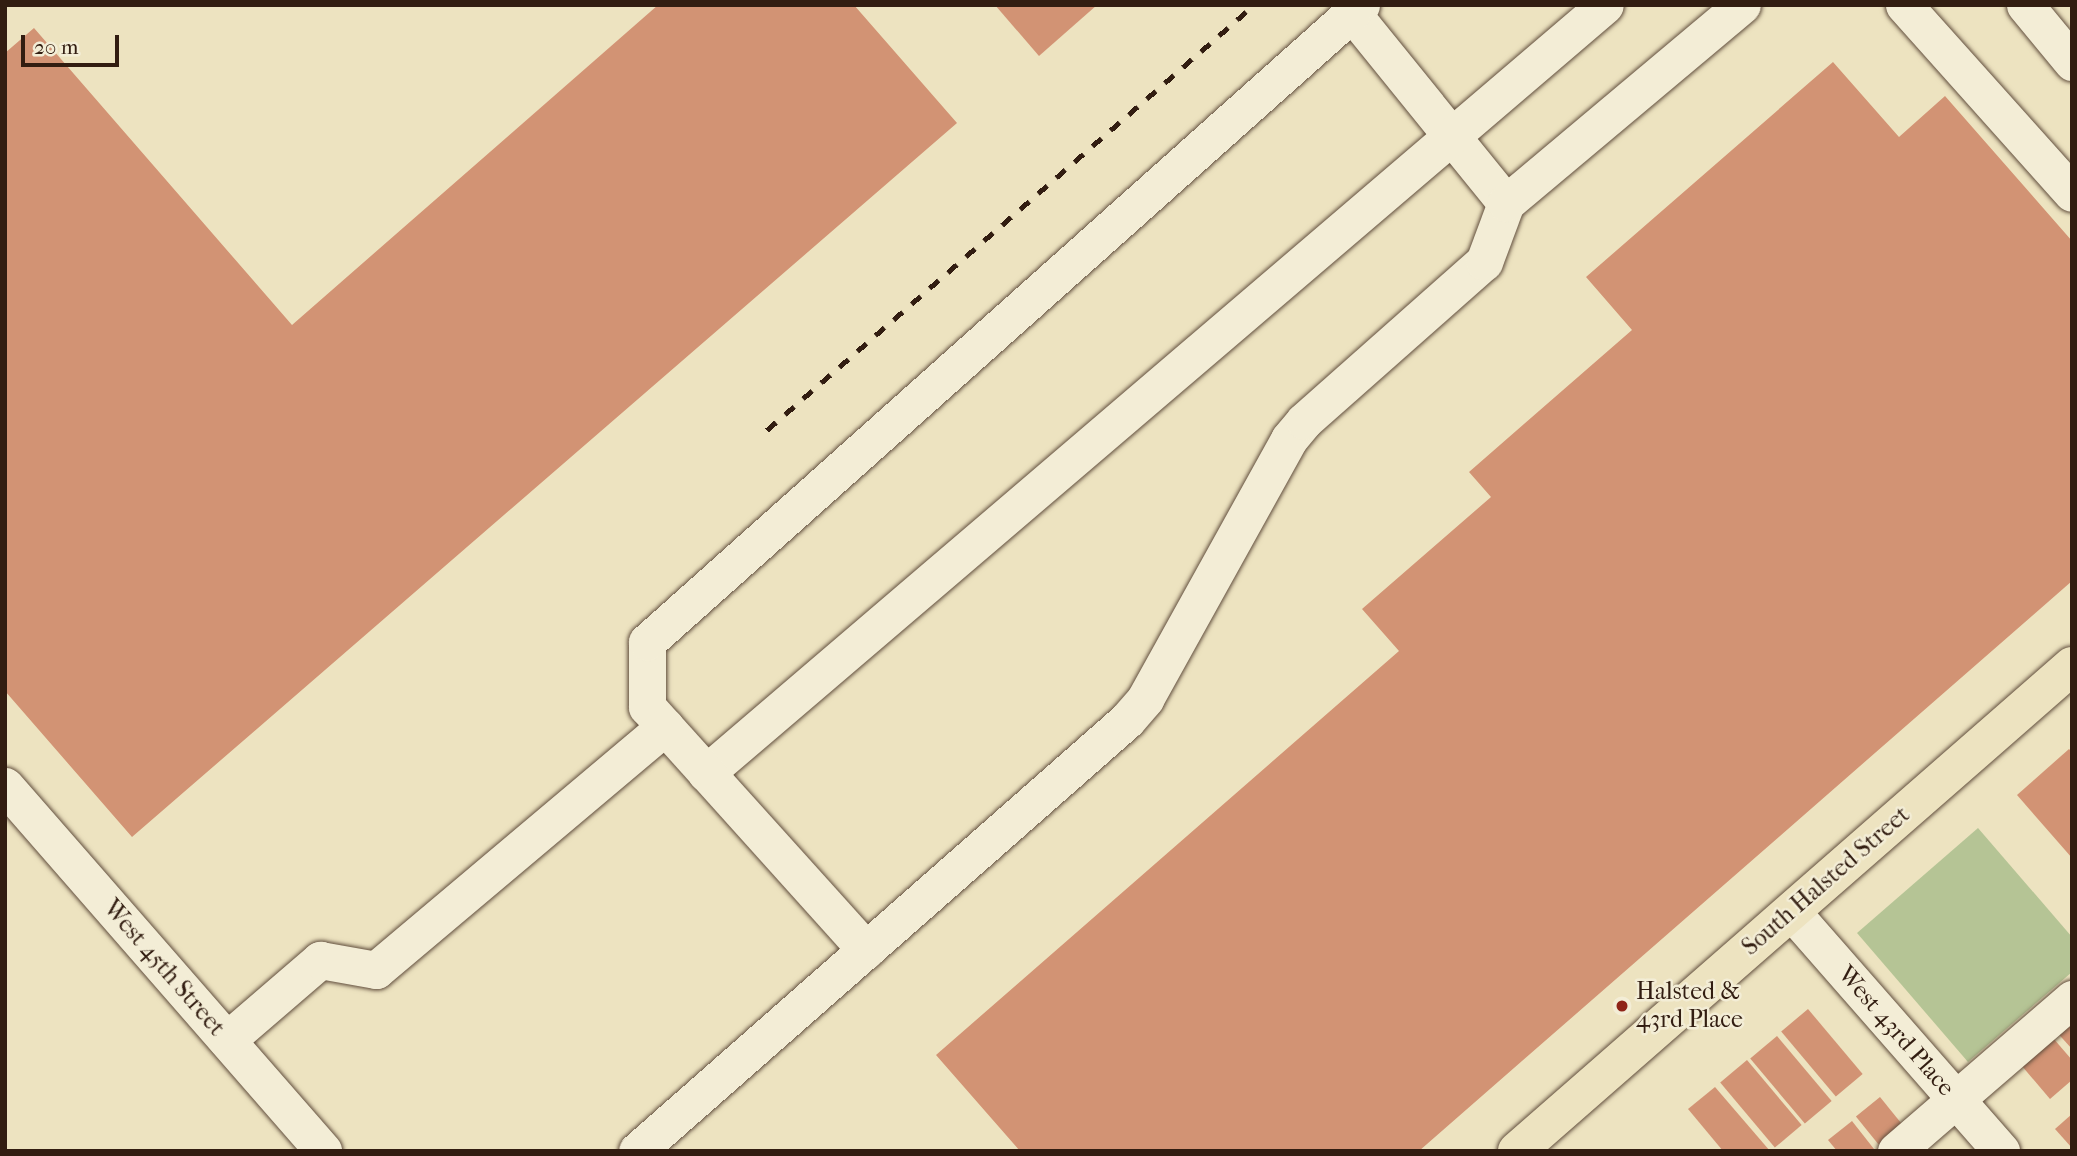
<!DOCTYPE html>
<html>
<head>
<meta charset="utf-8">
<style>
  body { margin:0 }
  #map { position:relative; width:2077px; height:1156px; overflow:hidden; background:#ede3c0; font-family:"IM FELL French Canon",serif }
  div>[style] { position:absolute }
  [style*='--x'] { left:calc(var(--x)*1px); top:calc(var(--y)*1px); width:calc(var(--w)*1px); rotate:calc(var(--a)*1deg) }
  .green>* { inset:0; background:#b5c495 }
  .building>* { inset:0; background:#d29374; transform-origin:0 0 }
  .roads { filter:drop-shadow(0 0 2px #614e3d) drop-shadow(0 0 2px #614e3d) }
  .minor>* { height:37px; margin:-18.5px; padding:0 18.5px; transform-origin:18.5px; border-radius:18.5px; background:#f3edd6 }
  .major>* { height:38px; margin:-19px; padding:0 19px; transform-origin:19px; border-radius:19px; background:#ede3c0 }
  .rail>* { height:5px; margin-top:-2.5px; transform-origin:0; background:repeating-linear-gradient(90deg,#321d11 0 12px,transparent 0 24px) }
  .dots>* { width:19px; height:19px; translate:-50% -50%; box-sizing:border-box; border:4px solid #f3edd6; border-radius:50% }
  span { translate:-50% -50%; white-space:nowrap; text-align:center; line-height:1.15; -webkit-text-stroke:5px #f3edd6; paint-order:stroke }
  .street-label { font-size:24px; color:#321d11 }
  .poi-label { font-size:24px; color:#321d11 }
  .left { translate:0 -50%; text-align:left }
  .frame { position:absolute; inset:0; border:7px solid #321d11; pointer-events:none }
  .scale { position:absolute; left:21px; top:35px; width:98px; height:32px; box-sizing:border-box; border:4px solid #321d11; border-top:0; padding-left:9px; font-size:21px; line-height:24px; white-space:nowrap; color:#321d11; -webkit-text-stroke:5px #f3edd6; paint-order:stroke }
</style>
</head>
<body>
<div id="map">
  <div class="green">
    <div style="clip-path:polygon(1978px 828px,2072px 937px,2072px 972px,1968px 1062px,1857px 933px)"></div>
  </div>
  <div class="building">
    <div style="clip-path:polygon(658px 5px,854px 5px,957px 123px,132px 837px,5px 691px,5px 53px,34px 28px,292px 325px)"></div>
    <div style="clip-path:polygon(995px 5px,1097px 5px,1039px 56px)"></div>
    <div style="clip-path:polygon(1833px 62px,1899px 137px,1945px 96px,2072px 241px,2072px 581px,1419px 1151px,1020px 1151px,936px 1055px,1399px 651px,1362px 609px,1491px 497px,1469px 472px,1632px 330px,1586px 277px)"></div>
    <div style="clip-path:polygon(2069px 749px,2072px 752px,2072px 858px,2017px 795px)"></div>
    <div style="left:1808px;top:1009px;width:85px;height:35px;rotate:50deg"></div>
    <div style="clip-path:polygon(2072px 1012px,2072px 1049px,2053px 1028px)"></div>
    <div style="clip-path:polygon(2047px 1031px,2072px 1060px,2072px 1080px,2050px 1099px,2016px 1059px)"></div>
    <div style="left:1777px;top:1036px;width:85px;height:35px;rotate:50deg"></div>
    <div style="left:1747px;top:1060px;width:85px;height:35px;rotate:50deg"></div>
    <div style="clip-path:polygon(1715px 1087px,1770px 1151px,1723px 1151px,1688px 1109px)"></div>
    <div style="left:1880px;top:1097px;width:36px;height:31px;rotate:51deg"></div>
    <div style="clip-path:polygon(2072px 1114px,2072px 1148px,2055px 1129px)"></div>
    <div style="clip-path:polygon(1852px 1121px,1874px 1149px,1872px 1151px,1837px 1151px,1828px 1140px)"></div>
  </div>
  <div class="roads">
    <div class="minor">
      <div style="--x:1361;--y:5;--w:12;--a:138"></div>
      <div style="--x:1352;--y:13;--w:245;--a:51"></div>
      <div style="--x:1904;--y:5;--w:252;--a:48.2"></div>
      <div style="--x:2025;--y:5;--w:74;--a:50.5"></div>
      <div style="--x:706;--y:773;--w:1182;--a:-40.51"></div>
      <div style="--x:5;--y:786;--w:484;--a:48.9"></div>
      <div style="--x:1791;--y:911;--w:319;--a:48.8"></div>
      <div style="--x:866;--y:950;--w:327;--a:-132"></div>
      <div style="--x:647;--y:707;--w:65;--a:-90"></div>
      <div style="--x:647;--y:642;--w:945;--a:-41.74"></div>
      <div style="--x:227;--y:1040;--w:123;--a:-40.7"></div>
      <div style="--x:320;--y:960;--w:57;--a:10.1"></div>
      <div style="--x:376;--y:970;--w:378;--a:-40.1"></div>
      <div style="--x:637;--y:1151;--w:653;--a:-41.33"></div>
      <div style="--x:1127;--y:720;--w:28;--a:-49"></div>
      <div style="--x:1145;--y:699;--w:297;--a:-61"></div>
      <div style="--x:1289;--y:439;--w:23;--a:-50"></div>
      <div style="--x:1304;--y:421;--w:240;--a:-41.5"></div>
      <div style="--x:1484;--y:262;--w:63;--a:-69.6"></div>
      <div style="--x:1506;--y:203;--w:308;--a:-40"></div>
      <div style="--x:1896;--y:1151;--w:233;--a:-40.8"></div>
    </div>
    <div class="major">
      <div style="--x:1517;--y:1151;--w:737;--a:-41.15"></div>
    </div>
  </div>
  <div class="rail">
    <div style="--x:767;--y:430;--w:646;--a:-41.11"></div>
  </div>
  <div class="dots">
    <div style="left:1622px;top:1006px;background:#8f2418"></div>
  </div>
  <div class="street-label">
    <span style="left:1826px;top:881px;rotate:-41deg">South Halsted Street</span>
    <span style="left:164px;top:968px;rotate:49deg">West 45th Street</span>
    <span style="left:1896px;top:1031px;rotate:49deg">West 43rd Place</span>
  </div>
  <div class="poi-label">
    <span class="left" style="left:1636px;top:1006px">Halsted &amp;<br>43rd Place</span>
  </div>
  <div class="frame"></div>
  <div class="scale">20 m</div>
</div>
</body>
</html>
